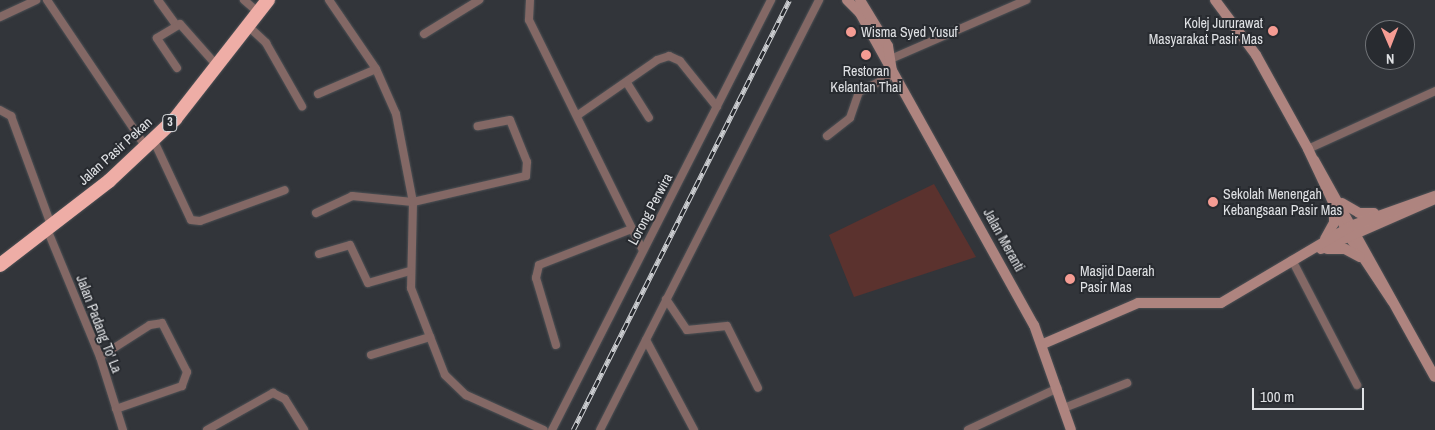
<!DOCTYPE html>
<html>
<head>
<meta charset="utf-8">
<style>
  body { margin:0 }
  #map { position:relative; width:1435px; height:430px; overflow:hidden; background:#32353a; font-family:"Archivo Narrow",sans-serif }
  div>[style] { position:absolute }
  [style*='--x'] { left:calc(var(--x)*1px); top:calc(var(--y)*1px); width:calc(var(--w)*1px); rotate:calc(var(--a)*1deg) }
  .green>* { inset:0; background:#5b322e }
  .roads { filter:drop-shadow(0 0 1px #4e5155) drop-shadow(0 0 1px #4e5155) }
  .street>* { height:8px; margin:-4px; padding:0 4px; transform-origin:4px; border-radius:4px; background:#836865 }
  .secondary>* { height:10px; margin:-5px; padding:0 5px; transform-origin:5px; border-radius:5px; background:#ae847f }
  .highway>* { height:14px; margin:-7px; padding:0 7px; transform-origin:7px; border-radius:7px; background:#eeada6 }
  .rail>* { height:4.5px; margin-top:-2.25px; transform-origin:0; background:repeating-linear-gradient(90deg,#282b30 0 8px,#cacccf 0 16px); box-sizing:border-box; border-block:1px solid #cacccf }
  .dots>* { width:14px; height:14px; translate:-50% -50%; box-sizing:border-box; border:2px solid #282b30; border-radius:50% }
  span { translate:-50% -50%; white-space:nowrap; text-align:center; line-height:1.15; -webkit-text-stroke:4px #282b30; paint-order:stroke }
  .shield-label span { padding:1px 4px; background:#282b30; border:1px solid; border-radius:4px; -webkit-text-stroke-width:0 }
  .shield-label { font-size:12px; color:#dfe1e4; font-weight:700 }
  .poi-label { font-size:14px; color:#dfe1e4 }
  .right { translate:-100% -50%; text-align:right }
  .left { translate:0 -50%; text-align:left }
  .street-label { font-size:14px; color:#dfe1e4 }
  .north { position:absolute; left:1365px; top:20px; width:50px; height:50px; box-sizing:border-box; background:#282b30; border:1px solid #717478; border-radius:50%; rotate:179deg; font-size:14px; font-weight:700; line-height:20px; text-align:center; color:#dfe1e4 }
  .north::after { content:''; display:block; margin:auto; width:18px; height:22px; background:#f59c93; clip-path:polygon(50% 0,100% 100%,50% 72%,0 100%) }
  .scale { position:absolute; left:1252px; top:388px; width:112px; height:22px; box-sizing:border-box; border:2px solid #dfe1e4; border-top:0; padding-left:6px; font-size:15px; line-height:18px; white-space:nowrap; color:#dfe1e4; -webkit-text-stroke:4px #282b30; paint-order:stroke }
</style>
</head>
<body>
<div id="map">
  <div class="green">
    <div style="clip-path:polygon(934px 184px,976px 257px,854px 297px,829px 235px)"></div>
  </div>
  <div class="roads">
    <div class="street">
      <div style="--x:47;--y:0;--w:176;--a:56.1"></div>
      <div style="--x:158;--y:0;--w:31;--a:54"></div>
      <div style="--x:244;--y:0;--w:18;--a:41"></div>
      <div style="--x:329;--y:0;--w:83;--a:55.7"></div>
      <div style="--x:376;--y:69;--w:49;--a:66"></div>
      <div style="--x:396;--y:114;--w:90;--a:79.1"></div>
      <div style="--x:413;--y:202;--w:86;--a:91.3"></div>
      <div style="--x:411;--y:288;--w:93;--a:68.7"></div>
      <div style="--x:445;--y:375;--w:29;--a:44"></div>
      <div style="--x:466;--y:395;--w:85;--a:24.2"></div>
      <div style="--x:530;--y:0;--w:20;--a:93"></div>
      <div style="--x:529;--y:20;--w:255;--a:63.7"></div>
      <div style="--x:0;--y:17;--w:40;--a:-25"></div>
      <div style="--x:248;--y:26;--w:25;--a:43"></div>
      <div style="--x:266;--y:43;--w:73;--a:60.3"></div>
      <div style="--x:424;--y:34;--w:65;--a:-31.7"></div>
      <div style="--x:886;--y:61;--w:153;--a:-23.5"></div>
      <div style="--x:177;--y:68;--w:36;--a:-124"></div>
      <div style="--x:157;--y:38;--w:27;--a:-31"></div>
      <div style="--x:180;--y:24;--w:57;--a:48.5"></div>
      <div style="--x:627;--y:83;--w:41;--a:57.8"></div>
      <div style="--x:318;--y:94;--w:63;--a:-23.3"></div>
      <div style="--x:0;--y:110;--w:13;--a:29"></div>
      <div style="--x:11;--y:116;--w:116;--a:69.8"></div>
      <div style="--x:578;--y:115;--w:96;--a:-34.8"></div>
      <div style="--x:657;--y:60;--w:13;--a:-18"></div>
      <div style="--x:669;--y:56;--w:12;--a:24"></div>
      <div style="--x:680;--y:61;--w:59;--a:51.2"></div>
      <div style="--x:827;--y:136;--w:29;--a:-38"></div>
      <div style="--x:850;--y:118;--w:28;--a:-71"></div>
      <div style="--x:859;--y:92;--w:38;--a:-27"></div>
      <div style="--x:153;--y:139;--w:89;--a:64.9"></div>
      <div style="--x:191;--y:220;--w:9;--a:6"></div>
      <div style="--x:200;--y:221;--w:90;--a:-20"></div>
      <div style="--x:1308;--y:149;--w:140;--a:-24.5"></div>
      <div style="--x:316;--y:213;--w:40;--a:-25"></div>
      <div style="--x:352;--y:196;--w:61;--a:5.6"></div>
      <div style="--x:413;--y:202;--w:116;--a:-13"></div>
      <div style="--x:526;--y:176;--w:14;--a:-86"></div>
      <div style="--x:527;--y:162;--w:45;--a:-112"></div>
      <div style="--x:510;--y:120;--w:33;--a:169"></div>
      <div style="--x:47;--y:229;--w:139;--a:67.5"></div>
      <div style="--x:100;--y:357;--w:77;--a:72.5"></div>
      <div style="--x:319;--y:254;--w:32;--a:-16"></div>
      <div style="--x:350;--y:245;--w:42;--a:64.7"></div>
      <div style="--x:368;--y:283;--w:44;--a:-15.9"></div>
      <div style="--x:1292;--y:260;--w:141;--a:62.5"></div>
      <div style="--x:666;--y:299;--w:37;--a:56"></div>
      <div style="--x:687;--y:330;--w:40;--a:-5.7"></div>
      <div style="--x:727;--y:326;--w:69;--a:63.4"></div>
      <div style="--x:646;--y:340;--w:102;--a:61.9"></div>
      <div style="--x:556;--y:345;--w:70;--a:-106.6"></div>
      <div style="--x:536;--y:278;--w:13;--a:-77"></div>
      <div style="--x:539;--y:265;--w:100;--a:-21.2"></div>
      <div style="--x:371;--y:355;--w:62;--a:-17"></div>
      <div style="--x:100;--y:357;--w:59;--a:-32.6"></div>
      <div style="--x:150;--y:325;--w:12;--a:-9"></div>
      <div style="--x:162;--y:323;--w:55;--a:63"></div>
      <div style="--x:187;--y:372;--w:15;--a:110"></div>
      <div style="--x:182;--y:386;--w:70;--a:160.8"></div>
      <div style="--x:1064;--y:408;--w:68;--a:-21.6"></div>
      <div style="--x:207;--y:430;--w:76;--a:-29.3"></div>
      <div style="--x:273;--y:393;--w:13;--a:27"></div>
      <div style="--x:285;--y:399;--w:36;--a:58"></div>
      <div style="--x:552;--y:430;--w:483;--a:-63"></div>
      <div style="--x:600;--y:430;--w:483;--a:-63"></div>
      <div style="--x:968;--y:430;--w:99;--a:-25"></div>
    </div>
    <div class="secondary">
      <div style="--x:847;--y:0;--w:18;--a:45"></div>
      <div style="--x:860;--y:13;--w:357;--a:60.9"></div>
      <div style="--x:1034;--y:325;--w:111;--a:70.6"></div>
      <div style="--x:860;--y:0;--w:54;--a:58.7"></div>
      <div style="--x:888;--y:46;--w:26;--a:81"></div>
      <div style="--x:1215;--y:0;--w:69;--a:53.3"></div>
      <div style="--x:1256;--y:55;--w:107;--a:61"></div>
      <div style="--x:1308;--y:149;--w:96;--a:64.8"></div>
      <div style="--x:1349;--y:236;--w:78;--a:56.5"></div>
      <div style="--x:1314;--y:160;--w:248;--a:60.9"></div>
      <div style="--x:1342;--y:203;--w:20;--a:30"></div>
      <div style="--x:1359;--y:213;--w:15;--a:0"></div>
      <div style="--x:1325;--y:239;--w:18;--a:-61"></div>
      <div style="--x:1334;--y:223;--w:15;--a:-90"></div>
      <div style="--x:1321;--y:249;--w:124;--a:-23.7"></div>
      <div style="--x:1327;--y:249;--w:18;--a:0"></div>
      <div style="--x:1345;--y:249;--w:17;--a:28"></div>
      <div style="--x:1043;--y:344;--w:103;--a:-23.3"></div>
      <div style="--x:1138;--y:303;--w:83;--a:0"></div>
      <div style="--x:1221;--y:303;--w:153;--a:-30.6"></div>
      <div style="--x:1353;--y:225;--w:87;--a:-19.5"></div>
    </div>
    <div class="highway">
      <div style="--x:0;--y:265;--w:138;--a:-37.6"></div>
      <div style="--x:109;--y:181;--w:91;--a:-43.2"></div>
      <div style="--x:175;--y:119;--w:151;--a:-52"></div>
    </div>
  </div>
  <div class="rail">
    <div style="--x:573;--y:430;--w:481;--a:-63.3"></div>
  </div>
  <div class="dots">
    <div style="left:1273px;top:31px;background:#f59c93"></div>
    <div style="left:851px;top:32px;background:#f59c93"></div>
    <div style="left:866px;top:55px;background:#f59c93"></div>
    <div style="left:1213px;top:202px;background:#f59c93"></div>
    <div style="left:1070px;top:279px;background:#f59c93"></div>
  </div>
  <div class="shield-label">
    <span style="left:170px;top:123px">3</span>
  </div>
  <div class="poi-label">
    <span class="right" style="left:1263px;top:31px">Kolej Jururawat<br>Masyarakat Pasir Mas</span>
    <span class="left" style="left:861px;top:32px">Wisma Syed Yusuf</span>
    <span style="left:866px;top:79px">Restoran<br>Kelantan Thai</span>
    <span class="left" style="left:1223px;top:202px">Sekolah Menengah<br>Kebangsaan Pasir Mas</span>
    <span class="left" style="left:1080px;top:279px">Masjid Daerah<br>Pasir Mas</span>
  </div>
  <div class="street-label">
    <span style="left:115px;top:151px;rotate:-42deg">Jalan Pasir Pekan</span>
    <span style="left:650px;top:209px;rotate:-62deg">Lorong Perwira</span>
    <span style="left:1004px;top:240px;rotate:61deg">Jalan Meranti</span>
    <span style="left:99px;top:324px;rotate:69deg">Jalan Padang To' La</span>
  </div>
  <div class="north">N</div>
  <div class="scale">100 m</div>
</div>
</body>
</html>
